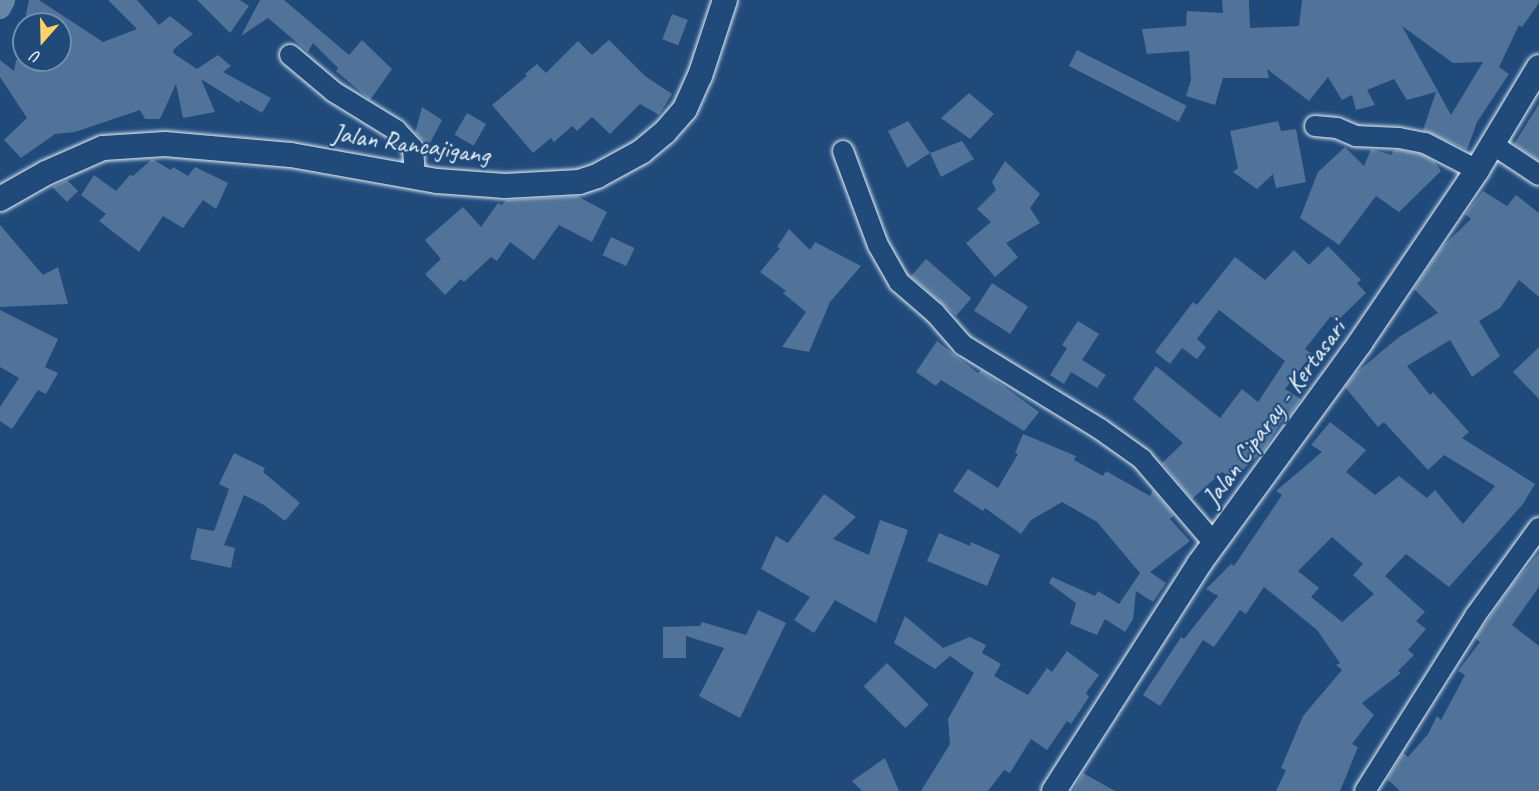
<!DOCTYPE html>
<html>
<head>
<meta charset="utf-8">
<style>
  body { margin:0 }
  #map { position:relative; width:1539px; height:791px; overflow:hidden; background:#1f4a7a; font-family:Caveat,sans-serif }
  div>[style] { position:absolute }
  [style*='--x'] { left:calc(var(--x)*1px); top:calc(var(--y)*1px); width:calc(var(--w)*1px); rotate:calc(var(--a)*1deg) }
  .canal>* { height:21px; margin:-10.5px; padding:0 10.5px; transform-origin:10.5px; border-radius:10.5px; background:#6685a7 }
  .building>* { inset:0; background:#517399; transform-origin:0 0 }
  .roads { filter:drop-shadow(0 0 2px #e8f1f8) drop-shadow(0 0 2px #e8f1f8) }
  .minor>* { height:20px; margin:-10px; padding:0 10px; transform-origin:10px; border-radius:10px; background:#1f4a7a }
  .major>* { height:24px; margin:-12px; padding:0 12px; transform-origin:12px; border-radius:12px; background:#1f4a7a }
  span { translate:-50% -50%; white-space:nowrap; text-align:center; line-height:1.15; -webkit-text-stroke:4.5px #1f4a7a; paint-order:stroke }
  .street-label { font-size:26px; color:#e8f1f8 }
  .north { position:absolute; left:12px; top:12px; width:60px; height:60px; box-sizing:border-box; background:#1f4a7a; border:2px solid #6f8dac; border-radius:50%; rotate:200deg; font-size:16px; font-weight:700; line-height:24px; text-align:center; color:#e8f1f8 }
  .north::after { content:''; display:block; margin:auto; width:21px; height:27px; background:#ffd166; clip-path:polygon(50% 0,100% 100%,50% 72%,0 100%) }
</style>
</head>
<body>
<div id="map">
  <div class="canal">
    <div style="--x:0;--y:8;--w:9;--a:-63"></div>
  </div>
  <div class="building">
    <div style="clip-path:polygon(29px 0,39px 0,103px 42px,137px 29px,108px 0,137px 0,159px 25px,170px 16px,193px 34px,174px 49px,173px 53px,197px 69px,218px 55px,231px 66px,223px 72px,271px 98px,262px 113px,240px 100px,239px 103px,201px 79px,215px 112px,183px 118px,176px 84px,160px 119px,145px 119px,140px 110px,75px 132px,55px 134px,21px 158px,4px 140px,27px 118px,0 77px,0 60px,14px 71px,16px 60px,60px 60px,60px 24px,24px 24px)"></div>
    <div style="clip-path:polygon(197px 0,240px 0,249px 6px,230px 33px)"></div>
    <div style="clip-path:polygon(260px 0,284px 0,349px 55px,362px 40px,392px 69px,370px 100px,336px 71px,338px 68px,313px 43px,308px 52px,268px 18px,241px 36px)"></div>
    <div style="clip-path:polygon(evenodd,1222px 0,1249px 0,1250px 28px,1299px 26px,1302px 0,1539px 0,1539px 3px,1522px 27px,1519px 25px,1499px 67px,1509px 74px,1477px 122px,1467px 150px,1423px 130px,1436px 92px,1407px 100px,1394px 79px,1367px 90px,1375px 105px,1356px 110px,1352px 95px,1342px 100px,1328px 77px,1309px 101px,1267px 69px,1269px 78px,1223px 78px,1215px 105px,1186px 96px,1191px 80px,1189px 51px,1147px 54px,1142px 29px,1186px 26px,1187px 11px,1223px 13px,1222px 0,1402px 26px,1453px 63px,1483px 62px,1451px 115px,1402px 26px)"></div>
    <div style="left:672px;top:14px;width:17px;height:27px;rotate:21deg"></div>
    <div style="clip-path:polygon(609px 40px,645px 76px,672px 94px,659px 115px,640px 104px,610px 134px,592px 117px,577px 131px,572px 126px,554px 142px,551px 138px,533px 153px,492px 105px,527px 76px,525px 74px,537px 64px,546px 73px,578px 41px,592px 55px)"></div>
    <div style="left:1077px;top:50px;width:123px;height:18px;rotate:27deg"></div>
    <div style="clip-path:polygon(969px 93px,994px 114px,970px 139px,941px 118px)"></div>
    <div style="clip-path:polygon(1539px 104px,1539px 161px,1514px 144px)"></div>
    <div style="clip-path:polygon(422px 107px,442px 120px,429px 145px,415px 133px)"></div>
    <div style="left:467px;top:113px;width:22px;height:25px;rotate:30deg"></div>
    <div style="clip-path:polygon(908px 121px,930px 153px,907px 168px,888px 131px)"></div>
    <div style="clip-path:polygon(1278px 121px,1281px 131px,1296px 129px,1306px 182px,1276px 188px,1273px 174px,1257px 189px,1233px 172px,1238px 168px,1230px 131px)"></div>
    <div style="clip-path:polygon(962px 141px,974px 159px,941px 177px,930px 153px)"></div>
    <div style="clip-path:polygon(1345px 147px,1364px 166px,1371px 149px,1392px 155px,1393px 150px,1398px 150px,1421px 154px,1434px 161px,1441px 171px,1399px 212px,1376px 196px,1339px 245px,1300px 218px,1318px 172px)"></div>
    <div style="clip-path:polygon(152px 159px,171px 170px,173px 167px,188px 176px,195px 167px,228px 183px,216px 209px,203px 200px,183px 228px,163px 216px,139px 252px,99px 221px,106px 214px,81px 195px,94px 175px,116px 191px,130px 175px,133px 176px)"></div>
    <div style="clip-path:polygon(1005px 161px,1040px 194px,1030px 208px,1040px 223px,1006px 243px,1018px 257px,995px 277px,966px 243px,991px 222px,977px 209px,996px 190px,992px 182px)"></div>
    <div style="clip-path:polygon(67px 180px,78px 191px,67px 202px,52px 187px)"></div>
    <div style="clip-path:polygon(evenodd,1483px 191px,1507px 206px,1516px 195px,1539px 213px,1539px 297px,1519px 280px,1500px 308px,1479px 321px,1500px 356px,1472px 377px,1450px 340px,1407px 366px,1430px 395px,1433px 392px,1469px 432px,1462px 438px,1535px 484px,1523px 504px,1449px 587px,1406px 554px,1385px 576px,1425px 612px,1416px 621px,1426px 629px,1408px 650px,1414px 655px,1398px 671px,1401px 673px,1362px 703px,1374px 715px,1352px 744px,1358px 747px,1340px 791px,1276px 791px,1286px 770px,1281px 768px,1303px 716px,1342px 670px,1336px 665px,1340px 663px,1317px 630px,1264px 587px,1246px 614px,1240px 610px,1214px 647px,1203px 640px,1160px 706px,1143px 695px,1181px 637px,1184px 639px,1218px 596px,1206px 589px,1231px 564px,1234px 566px,1282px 495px,1276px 491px,1322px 452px,1311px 445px,1330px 422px,1366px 450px,1346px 472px,1375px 495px,1399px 476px,1427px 498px,1435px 490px,1463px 524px,1495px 486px,1444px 455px,1428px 470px,1384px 422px,1378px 427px,1345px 387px,1357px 372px,1399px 337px,1438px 313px,1414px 289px,1442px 247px,1471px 219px,1465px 214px,1483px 191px,1332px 537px,1363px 564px,1353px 575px,1374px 594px,1342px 622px,1311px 597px,1319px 588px,1298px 571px,1332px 537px)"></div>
    <div style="clip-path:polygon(577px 196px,607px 212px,592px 242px,559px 225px,534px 260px,510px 242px,497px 261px,491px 257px,464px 282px,461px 279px,445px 295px,425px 274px,441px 259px,425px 240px,463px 207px,481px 227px,498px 203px,502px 205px,506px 200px)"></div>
    <div style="clip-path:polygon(0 225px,43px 275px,58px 267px,68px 304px,0 307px)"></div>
    <div style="clip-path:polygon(789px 229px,810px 250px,815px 242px,861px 266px,830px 302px,809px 352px,782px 347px,806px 312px,783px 293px,786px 291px,760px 272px,780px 248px,777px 247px)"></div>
    <div style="left:611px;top:237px;width:26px;height:20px;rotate:25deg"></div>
    <div style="clip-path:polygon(1328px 246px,1361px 280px,1357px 283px,1366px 293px,1336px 322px,1331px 316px,1305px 349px,1312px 354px,1285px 389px,1301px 399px,1284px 424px,1281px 422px,1265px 449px,1233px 479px,1222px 472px,1192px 499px,1162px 463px,1183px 443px,1133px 399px,1156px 366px,1220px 418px,1242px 389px,1258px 402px,1285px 361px,1219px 310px,1197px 339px,1206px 347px,1197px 359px,1182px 348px,1170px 364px,1155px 352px,1193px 302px,1197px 305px,1235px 257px,1265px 280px,1294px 250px,1309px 265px)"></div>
    <div style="left:926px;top:259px;width:60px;height:23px;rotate:41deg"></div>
    <div style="left:992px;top:283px;width:43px;height:33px;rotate:33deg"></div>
    <div style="clip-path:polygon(0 310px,58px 339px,45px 367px,58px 373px,46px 394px,38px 390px,12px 429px,0 421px,0 407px,19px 378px,0 367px)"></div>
    <div style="clip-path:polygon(1078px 321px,1099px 334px,1082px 360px,1106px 375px,1097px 388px,1071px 372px,1064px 384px,1050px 375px,1067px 348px,1062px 345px)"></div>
    <div style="clip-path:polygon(937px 341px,978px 373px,981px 370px,1039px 412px,1024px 431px,941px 380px,936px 386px,916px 372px)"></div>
    <div style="clip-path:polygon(1539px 347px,1539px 399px,1513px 372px)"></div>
    <div style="clip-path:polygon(1023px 434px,1076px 456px,1074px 460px,1103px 476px,1106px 471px,1150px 496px,1153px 490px,1174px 515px,1170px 519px,1190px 541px,1150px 572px,1166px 583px,1153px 602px,1136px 591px,1133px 619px,1125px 632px,1105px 619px,1097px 635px,1070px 624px,1076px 603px,1049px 583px,1052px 577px,1095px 596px,1098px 591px,1119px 604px,1140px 573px,1097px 522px,1062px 502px,1031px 520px,1021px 534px,985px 508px,983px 511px,953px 491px,968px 469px,998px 488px,1018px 454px,1015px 453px)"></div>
    <div style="clip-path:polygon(234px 453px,265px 468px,263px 472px,300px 503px,285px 521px,264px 505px,244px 495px,224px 545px,235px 548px,231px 568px,190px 559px,197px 528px,214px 531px,229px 489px,219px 484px)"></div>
    <div style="clip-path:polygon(824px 494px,856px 517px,833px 539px,869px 555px,880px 520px,908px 530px,876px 623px,835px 600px,814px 633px,794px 620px,810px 597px,761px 569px,776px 536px,788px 543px)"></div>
    <div style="clip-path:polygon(939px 533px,970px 546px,971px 542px,1000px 555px,987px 586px,927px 561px)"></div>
    <div style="clip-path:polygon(1539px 553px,1539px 587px,1512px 625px,1539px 646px,1539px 791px,1400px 791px,1387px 779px,1403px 753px,1408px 757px,1428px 734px,1437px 716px,1441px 720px,1465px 675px,1458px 671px,1480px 642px,1475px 638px,1513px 584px)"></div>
    <div style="clip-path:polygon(758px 610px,786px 623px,740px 718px,699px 696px,724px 648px,686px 636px,686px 658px,663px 658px,663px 627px,700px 626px,702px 622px,746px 635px)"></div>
    <div style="clip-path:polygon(905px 616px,943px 648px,970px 637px,986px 645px,982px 653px,1001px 664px,994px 676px,1028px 695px,1047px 668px,1052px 672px,1067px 651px,1099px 675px,1086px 693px,1089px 697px,1071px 724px,1067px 721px,1047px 750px,1031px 739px,1010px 773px,1004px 770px,988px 791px,921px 791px,950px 744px,948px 719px,974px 673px,950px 656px,935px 669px,894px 643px)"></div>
    <div style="left:887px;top:663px;width:59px;height:33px;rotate:45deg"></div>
    <div style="clip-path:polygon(885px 758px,899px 791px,862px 791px,852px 781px)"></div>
    <div style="clip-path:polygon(1083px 773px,1115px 791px,1073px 791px)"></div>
  </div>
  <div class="roads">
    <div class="minor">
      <div style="--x:290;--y:55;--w:57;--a:40.1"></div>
      <div style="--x:334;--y:92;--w:73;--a:31.5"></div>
      <div style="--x:396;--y:130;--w:25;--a:47"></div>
      <div style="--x:413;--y:148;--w:29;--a:86"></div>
      <div style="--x:1315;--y:126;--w:22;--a:5"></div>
      <div style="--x:1337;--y:128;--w:21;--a:23"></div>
      <div style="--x:1356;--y:136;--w:43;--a:2.7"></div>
      <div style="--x:1399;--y:138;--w:26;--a:11"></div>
      <div style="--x:1425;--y:143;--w:59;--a:27.4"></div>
      <div style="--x:1492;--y:144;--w:56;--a:33.4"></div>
      <div style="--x:843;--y:151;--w:100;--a:69.6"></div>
      <div style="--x:878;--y:245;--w:43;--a:60.4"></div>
      <div style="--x:899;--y:282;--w:48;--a:40.7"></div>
      <div style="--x:935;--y:313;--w:43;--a:48.8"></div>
      <div style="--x:963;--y:345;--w:161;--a:31.5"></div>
      <div style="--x:1100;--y:429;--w:52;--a:35.5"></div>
      <div style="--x:1142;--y:459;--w:111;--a:49.4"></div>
      <div style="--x:1365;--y:791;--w:207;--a:-57.8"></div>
      <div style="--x:1475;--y:616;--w:109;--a:-54"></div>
    </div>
    <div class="major">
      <div style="--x:0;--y:199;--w:53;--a:-29.5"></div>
      <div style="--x:46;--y:173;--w:62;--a:-23.7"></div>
      <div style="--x:103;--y:148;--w:62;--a:-3.7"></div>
      <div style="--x:165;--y:144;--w:126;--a:5"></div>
      <div style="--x:291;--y:155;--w:148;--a:10.1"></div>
      <div style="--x:437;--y:181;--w:68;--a:4.2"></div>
      <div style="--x:505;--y:186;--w:74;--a:-3.1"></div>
      <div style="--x:579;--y:182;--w:19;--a:-18"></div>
      <div style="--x:597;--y:176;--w:50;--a:-28.6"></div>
      <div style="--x:641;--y:152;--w:31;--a:-40"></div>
      <div style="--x:665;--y:132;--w:30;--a:-49"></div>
      <div style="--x:685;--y:109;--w:36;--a:-66"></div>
      <div style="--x:700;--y:76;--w:80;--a:-71.8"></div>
      <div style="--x:1054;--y:791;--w:269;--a:-57.4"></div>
      <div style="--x:1199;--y:564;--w:273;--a:-53.9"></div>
      <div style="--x:1360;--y:343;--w:209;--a:-55.9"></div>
      <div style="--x:1477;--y:170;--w:120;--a:-59"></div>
    </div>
  </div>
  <div class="street-label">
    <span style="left:411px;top:144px;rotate:8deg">Jalan Rancajigang</span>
    <span style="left:1274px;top:413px;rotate:-54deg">Jalan Ciparay - Kertasari</span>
  </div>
  <div class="north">U</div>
</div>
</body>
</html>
